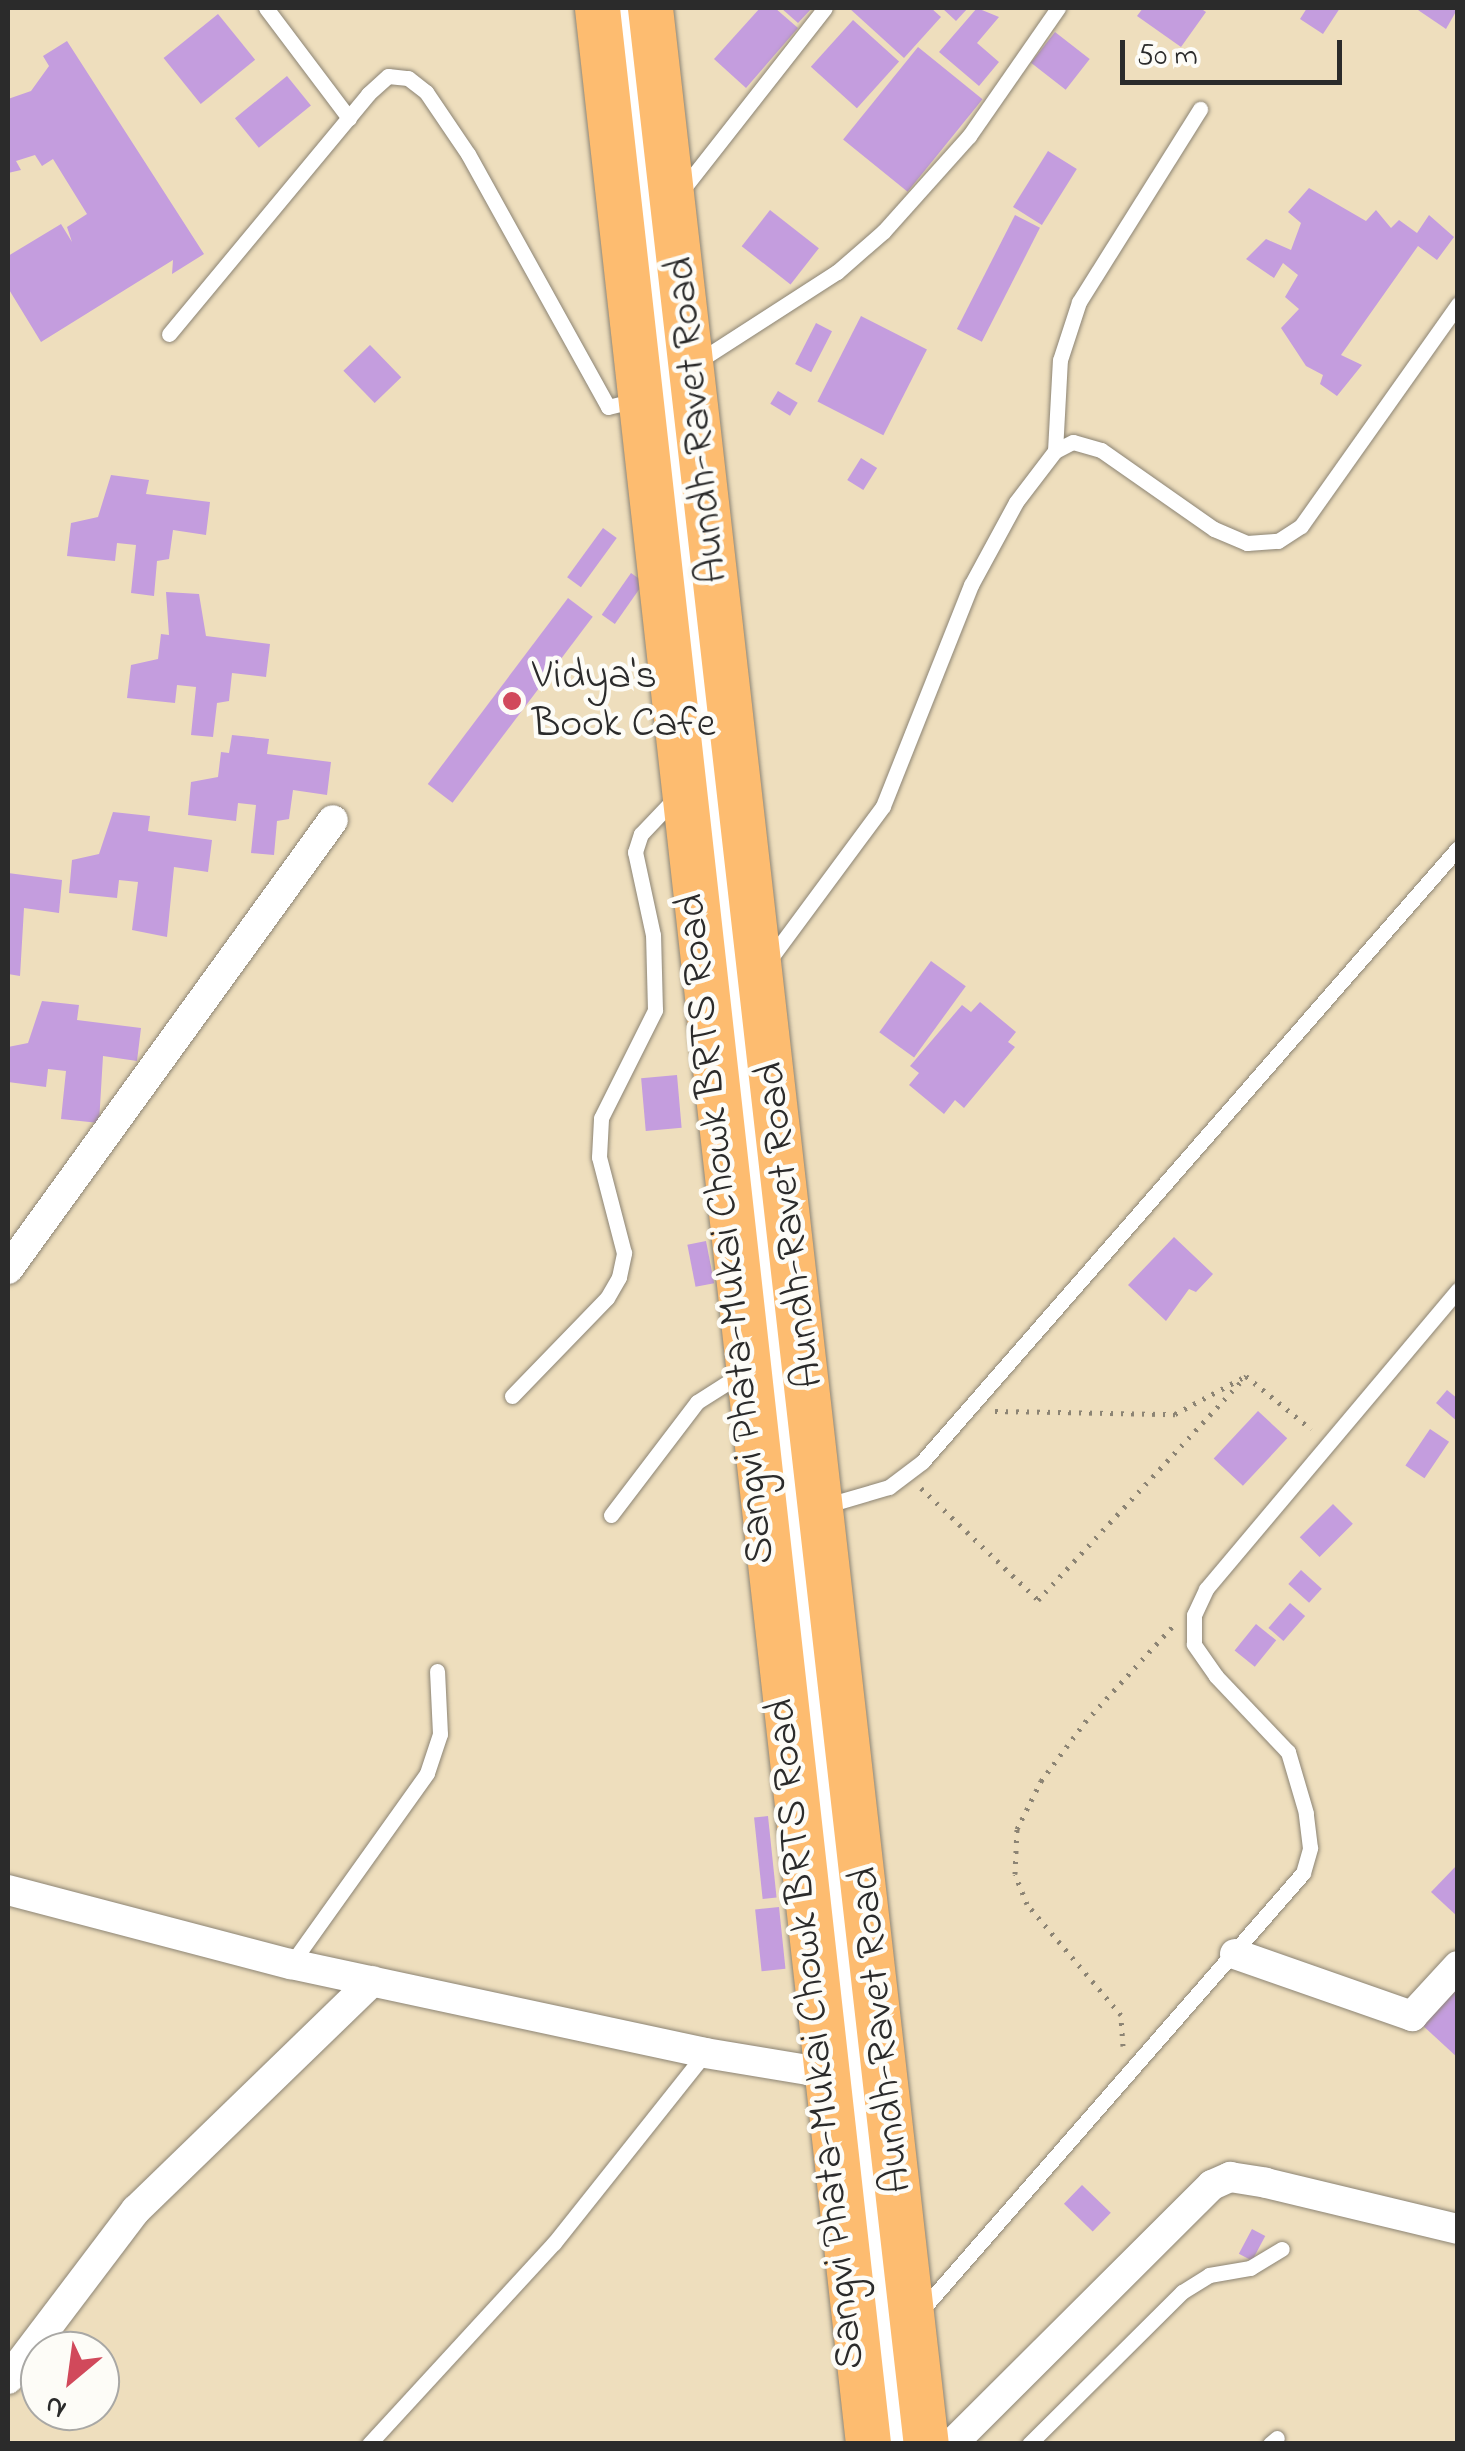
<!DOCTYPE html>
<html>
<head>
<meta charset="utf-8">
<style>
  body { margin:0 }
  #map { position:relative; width:1465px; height:2451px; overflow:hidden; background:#eedebd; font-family:"Indie Flower",sans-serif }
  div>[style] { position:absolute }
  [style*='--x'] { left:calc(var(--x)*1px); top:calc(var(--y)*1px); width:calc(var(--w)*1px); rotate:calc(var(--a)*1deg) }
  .building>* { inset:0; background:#c49dde; transform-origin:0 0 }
  .path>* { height:5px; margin-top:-2.5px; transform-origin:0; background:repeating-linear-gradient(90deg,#8c8474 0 2.5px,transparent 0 10.5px) }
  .roads { filter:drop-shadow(0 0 2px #8c8474) drop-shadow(0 0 2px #8c8474) }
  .lane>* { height:15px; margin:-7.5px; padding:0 7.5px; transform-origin:7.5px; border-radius:7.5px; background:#fff }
  .street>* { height:30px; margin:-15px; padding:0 15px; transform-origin:15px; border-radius:15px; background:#fff }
  .primary>* { height:45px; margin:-22.5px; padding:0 22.5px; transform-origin:22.5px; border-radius:22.5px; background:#fdbc70 }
  .dots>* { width:28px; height:28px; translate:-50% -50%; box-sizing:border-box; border:5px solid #fdfcf7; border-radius:50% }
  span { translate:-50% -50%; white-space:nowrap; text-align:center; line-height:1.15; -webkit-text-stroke:9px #fdfcf7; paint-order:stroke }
  .street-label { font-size:42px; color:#2b2b2b }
  .poi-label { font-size:42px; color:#2b2b2b }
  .left { translate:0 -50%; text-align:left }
  .frame { position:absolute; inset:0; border:10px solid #2b2b2b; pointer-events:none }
  .north { position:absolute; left:20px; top:2331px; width:100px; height:100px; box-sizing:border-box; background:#fdfcf7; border:2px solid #a9a8a5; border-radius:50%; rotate:209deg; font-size:28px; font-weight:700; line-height:40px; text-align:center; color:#2b2b2b }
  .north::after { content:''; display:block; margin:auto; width:35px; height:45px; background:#d1495b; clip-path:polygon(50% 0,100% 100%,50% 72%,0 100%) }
  .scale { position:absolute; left:1120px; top:40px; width:222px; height:45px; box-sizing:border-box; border:5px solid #2b2b2b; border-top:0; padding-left:12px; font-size:30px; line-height:35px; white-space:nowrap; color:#2b2b2b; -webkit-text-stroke:8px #fdfcf7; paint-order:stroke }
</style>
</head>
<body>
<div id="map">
  <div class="building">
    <div style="clip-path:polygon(760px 8px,775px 8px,798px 28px,746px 88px,714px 59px)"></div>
    <div style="clip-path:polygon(781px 8px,812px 8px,798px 23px)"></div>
    <div style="clip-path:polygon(849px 8px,931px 8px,941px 17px,904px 58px)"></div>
    <div style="clip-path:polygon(942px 8px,968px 8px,956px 21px)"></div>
    <div style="clip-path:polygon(977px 8px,999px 17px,977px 43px,999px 62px,979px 86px,939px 52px)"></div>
    <div style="clip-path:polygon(1143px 8px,1200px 8px,1206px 12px,1181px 47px,1137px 16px)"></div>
    <div style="clip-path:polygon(1307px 8px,1340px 8px,1323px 34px,1300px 19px)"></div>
    <div style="clip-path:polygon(1458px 8px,1446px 29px,1418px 10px,1420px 8px)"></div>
    <div style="left:218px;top:14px;width:59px;height:70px;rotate:51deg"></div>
    <div style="left:853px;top:20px;width:62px;height:63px;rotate:42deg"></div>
    <div style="left:1055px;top:32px;width:44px;height:39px;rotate:38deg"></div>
    <div style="clip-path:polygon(67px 41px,204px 254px,172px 274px,173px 260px,41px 342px,8px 288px,8px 256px,61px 224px,72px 242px,67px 227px,87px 214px,53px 159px,42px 166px,35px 155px,16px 161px,21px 170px,8px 173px,8px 99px,31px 91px,49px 66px,43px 56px)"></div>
    <div style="left:918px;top:47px;width:83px;height:119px;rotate:39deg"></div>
    <div style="left:287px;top:76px;width:38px;height:67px;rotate:51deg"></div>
    <div style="left:1048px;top:151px;width:34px;height:66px;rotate:32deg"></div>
    <div style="clip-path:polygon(1309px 188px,1366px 221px,1376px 210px,1391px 228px,1399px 220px,1417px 233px,1429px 215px,1454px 237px,1437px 260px,1418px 246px,1341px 355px,1362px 365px,1337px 396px,1320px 384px,1323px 375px,1306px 366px,1281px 328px,1299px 309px,1285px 297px,1298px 275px,1283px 263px,1274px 278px,1246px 259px,1266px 239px,1291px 250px,1301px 223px,1288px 212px)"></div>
    <div style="left:770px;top:210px;width:62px;height:46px;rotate:38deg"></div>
    <div style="left:1015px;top:215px;width:28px;height:128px;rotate:27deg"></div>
    <div style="left:861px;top:316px;width:74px;height:96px;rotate:27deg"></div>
    <div style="left:816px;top:323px;width:18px;height:46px;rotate:27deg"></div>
    <div style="left:370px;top:345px;width:45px;height:37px;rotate:46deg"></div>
    <div style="left:778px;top:391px;width:23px;height:15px;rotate:31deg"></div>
    <div style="left:861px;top:458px;width:19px;height:26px;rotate:32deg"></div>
    <div style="clip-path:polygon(111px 475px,149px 480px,146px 494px,210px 502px,206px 535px,173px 530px,169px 559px,157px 561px,154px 596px,131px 593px,136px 545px,117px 543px,115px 561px,67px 556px,71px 523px,98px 517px)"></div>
    <div style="left:603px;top:528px;width:17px;height:61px;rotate:36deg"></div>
    <div style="left:631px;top:573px;width:16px;height:51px;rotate:35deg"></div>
    <div style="clip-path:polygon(166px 592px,199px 594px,206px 636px,270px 644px,266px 677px,232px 673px,229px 701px,217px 703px,213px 737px,191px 735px,196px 687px,177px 685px,175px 703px,127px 698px,131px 665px,158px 659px,161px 634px,169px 635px)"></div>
    <div style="left:568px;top:598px;width:31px;height:233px;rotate:37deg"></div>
    <div style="clip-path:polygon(232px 735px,269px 739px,267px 754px,331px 762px,327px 795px,293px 790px,289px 819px,277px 821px,274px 855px,251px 853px,256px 805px,238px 803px,236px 821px,188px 815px,191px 782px,218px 777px,221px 752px,229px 753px)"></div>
    <div style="clip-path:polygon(113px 812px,150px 816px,148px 831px,212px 840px,208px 872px,174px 867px,167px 937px,132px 930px,138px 882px,119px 880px,117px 898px,69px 893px,72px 860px,99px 854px)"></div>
    <div style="clip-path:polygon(8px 873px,62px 880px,59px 913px,24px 908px,20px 976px,8px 974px)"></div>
    <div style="left:931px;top:961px;width:43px;height:88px;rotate:36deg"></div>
    <div style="clip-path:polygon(42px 1001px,79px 1005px,77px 1020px,141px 1028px,137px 1061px,103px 1056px,99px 1123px,61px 1119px,66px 1071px,48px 1069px,46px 1087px,8px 1082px,8px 1047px,28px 1043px)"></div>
    <div style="clip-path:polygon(980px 1002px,1016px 1032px,1008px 1042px,1015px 1047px,964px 1108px,955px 1100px,944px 1114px,909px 1085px,919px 1073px,910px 1066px,962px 1005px,971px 1012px)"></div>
    <div style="left:677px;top:1075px;width:53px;height:36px;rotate:85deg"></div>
    <div style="clip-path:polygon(1174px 1237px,1213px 1274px,1196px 1292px,1189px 1289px,1166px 1321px,1128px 1285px)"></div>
    <div style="left:706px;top:1241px;width:43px;height:19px;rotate:79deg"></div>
    <div style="clip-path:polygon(1447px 1390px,1458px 1399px,1458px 1422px,1436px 1403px)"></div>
    <div style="left:1258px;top:1411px;width:40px;height:65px;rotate:43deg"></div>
    <div style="left:1430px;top:1429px;width:23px;height:44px;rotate:34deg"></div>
    <div style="left:1333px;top:1504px;width:28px;height:47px;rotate:45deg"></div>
    <div style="left:1301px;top:1570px;width:28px;height:19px;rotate:42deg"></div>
    <div style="left:1290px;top:1603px;width:20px;height:33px;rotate:41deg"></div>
    <div style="left:1256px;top:1624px;width:26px;height:34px;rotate:39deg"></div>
    <div style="left:768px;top:1816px;width:82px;height:14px;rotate:84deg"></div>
    <div style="clip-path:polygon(1458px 1864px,1458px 1917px,1431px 1892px)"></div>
    <div style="left:779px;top:1907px;width:62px;height:24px;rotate:84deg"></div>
    <div style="clip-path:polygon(1458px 1983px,1458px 2058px,1420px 2023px)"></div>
    <div style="left:1082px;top:2185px;width:40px;height:26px;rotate:44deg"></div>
    <div style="left:1252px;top:2229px;width:15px;height:28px;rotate:28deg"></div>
  </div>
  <div class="path">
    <div style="--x:995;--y:1411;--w:180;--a:1"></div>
    <div style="--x:1175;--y:1414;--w:81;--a:-28.2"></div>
    <div style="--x:1246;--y:1376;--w:84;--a:39.2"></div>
    <div style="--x:921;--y:1488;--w:162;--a:43.7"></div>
    <div style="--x:1038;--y:1600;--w:306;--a:-47.1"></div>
    <div style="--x:1123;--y:2046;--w:31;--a:-94"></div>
    <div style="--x:1121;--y:2015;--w:145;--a:-130.3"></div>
    <div style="--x:1027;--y:1904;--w:32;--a:-112"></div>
    <div style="--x:1015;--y:1874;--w:45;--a:-87.5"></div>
    <div style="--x:1017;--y:1829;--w:54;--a:-63.4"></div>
    <div style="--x:1041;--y:1781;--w:74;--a:-53.3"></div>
    <div style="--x:1085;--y:1722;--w:129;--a:-47.5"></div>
  </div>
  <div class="roads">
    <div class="lane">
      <div style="--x:266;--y:8;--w:138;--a:53"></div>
      <div style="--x:622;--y:8;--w:2451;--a:83.56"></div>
      <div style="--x:679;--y:194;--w:236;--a:-51.9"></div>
      <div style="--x:169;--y:334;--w:312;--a:-50.3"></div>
      <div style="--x:368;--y:94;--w:27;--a:-42"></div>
      <div style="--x:388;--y:76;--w:20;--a:6"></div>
      <div style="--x:408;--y:78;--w:23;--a:38"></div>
      <div style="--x:426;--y:92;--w:75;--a:55.9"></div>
      <div style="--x:468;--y:154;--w:289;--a:61"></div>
      <div style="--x:608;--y:407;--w:30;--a:-14"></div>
      <div style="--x:694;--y:364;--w:170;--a:-32.8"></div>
      <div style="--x:837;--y:272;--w:62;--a:-41.1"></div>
      <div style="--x:884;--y:231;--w:127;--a:-48.2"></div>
      <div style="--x:969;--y:136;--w:156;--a:-55.2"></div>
      <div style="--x:1055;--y:451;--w:20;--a:-27"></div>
      <div style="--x:1073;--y:442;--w:29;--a:16"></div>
      <div style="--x:1101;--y:450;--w:138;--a:35"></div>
      <div style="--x:1214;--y:529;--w:36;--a:23"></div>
      <div style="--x:1247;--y:543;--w:31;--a:-4"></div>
      <div style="--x:1278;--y:541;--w:27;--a:-33"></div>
      <div style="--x:1301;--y:526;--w:272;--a:-54.7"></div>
      <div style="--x:767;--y:963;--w:195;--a:-53.5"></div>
      <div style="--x:883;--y:806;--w:238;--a:-68.3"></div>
      <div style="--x:971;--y:585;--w:94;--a:-61.5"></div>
      <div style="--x:1016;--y:502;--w:64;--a:-52.6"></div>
      <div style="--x:1055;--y:451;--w:91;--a:-86.9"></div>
      <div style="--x:1060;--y:360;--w:61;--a:-71.9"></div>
      <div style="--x:1079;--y:302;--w:228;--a:-57.9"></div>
      <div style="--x:512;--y:1396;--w:136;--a:-45.9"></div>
      <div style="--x:607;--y:1298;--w:24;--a:-60"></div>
      <div style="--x:619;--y:1277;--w:25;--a:-78"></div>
      <div style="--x:624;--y:1253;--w:99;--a:-104.6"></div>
      <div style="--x:599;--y:1157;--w:39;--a:-87"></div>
      <div style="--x:601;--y:1118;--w:121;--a:-63.4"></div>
      <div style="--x:655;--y:1010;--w:75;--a:-91.5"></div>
      <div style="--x:653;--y:935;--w:85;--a:-102.2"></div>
      <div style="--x:635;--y:852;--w:19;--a:-72"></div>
      <div style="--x:641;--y:834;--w:54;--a:-46.5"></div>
      <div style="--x:824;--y:1506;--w:68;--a:-16.3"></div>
      <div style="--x:889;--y:1487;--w:41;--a:-37.1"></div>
      <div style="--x:922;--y:1462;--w:815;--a:-48.88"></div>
      <div style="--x:611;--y:1515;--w:142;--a:-52.7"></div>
      <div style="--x:697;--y:1402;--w:52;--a:-32.5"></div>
      <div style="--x:291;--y:1964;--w:234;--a:-54.5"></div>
      <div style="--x:427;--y:1773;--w:41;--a:-71.6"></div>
      <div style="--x:440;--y:1734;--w:63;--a:-92.7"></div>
      <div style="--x:919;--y:2313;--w:584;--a:-48.89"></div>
      <div style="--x:1303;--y:1873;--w:26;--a:-74"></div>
      <div style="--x:1310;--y:1848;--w:35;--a:-97"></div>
      <div style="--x:1306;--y:1813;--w:64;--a:-106.4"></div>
      <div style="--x:1288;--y:1752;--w:105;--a:-133.5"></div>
      <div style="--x:1216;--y:1676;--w:39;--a:-125"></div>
      <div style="--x:1194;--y:1644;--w:29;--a:-90"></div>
      <div style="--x:1194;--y:1615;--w:29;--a:-65"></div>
      <div style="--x:1206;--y:1589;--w:391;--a:-49.9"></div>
      <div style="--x:369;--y:2444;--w:273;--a:-47.4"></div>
      <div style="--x:554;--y:2243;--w:243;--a:-51.5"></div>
      <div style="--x:1029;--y:2444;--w:216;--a:-44.8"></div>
      <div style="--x:1182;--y:2292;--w:32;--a:-32"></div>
      <div style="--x:1209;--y:2275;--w:42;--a:-9.7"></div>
      <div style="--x:1250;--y:2268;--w:37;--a:-31"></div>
      <div style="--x:1270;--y:2444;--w:9;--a:-41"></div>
    </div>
    <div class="street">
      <div style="--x:8;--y:1269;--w:554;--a:-54.1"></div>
      <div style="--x:8;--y:1890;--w:293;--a:14.7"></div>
      <div style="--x:291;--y:1964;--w:423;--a:12.1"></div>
      <div style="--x:705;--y:2053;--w:184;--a:9.4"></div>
      <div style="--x:1235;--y:1954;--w:188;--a:19.3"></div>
      <div style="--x:1412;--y:2016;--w:68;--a:-47.4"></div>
      <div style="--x:8;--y:2379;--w:212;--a:-52.9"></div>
      <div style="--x:136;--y:2210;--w:329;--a:-44.1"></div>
      <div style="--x:952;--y:2444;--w:367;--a:-44.9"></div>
      <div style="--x:1212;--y:2185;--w:20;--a:-24"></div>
      <div style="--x:1230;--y:2177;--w:36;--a:9"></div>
      <div style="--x:1266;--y:2183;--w:197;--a:13.5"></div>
    </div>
    <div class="primary">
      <div style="--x:597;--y:8;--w:2451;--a:83.65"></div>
      <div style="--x:650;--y:8;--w:2452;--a:83.54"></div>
    </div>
  </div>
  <div class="dots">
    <div style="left:512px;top:701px;background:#d1495b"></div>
  </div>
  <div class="street-label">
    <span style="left:698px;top:420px;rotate:-96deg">Aundh-Ravet Road</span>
    <span style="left:791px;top:1225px;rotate:-97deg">Aundh-Ravet Road</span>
    <span style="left:727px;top:1229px;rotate:-96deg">Sangvi Phata-Mukai Chowk BRTS Road</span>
    <span style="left:882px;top:2030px;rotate:-96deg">Aundh-Ravet Road</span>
    <span style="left:817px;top:2034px;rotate:-96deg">Sangvi Phata-Mukai Chowk BRTS Road</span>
  </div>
  <div class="poi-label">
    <span class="left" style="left:532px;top:701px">Vidya's<br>Book Cafe</span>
  </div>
  <div class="frame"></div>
  <div class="north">N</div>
  <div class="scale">50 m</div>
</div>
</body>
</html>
